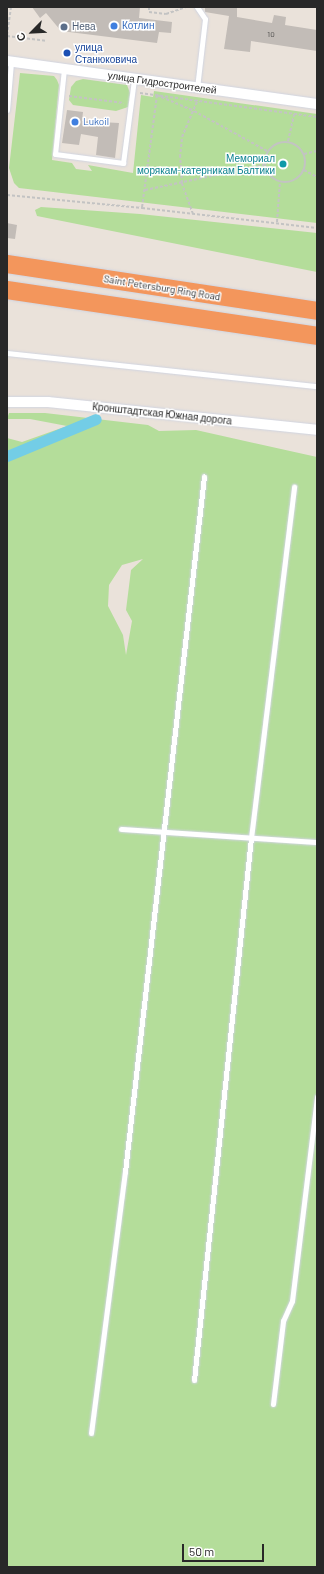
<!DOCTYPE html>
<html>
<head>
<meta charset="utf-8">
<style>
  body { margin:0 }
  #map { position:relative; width:324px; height:1574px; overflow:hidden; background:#eae2da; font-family:Barlow,sans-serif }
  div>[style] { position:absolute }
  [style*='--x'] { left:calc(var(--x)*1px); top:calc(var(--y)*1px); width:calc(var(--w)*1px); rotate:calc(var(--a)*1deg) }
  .green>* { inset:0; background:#b4dd9a }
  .canal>* { height:11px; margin:-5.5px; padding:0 5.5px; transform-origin:5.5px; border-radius:5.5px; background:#73cde6 }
  .building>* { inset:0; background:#c2bcb7 }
  .path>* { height:2px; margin-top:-1px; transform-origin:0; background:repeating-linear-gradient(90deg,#c3c3c3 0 3px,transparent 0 5px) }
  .path>.ring { margin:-1px; padding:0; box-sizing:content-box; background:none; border:2px solid #c3c3c3; border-radius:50% }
  .roads { filter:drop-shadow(0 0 1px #d0d4e0) drop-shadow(0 0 1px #d0d4e0) }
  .service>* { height:5px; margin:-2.5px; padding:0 2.5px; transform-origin:2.5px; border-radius:2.5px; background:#fff }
  .minor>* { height:10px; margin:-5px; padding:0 5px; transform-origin:5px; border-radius:5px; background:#fff }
  .motorway>* { height:18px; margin:-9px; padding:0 9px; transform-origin:9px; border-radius:9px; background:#f3965c }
  .dots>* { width:11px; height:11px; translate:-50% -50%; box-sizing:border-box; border:2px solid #fff; border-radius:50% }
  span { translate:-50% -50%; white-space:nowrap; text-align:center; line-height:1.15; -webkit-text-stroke:3px #fff; paint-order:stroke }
  .number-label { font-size:8px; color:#4e4d4c }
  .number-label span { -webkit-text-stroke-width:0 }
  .shop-label { font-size:10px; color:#366cbe }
  .left { translate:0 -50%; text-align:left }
  .service-label { font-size:10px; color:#4e5e75 }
  .transit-label { font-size:10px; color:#164399 }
  .street-label { font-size:10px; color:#282828 }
  .culture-label { font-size:10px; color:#0d838f }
  .right { translate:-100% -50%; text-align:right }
  .frame { position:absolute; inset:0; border:8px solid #282828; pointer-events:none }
  .north { position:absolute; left:12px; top:12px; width:40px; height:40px; -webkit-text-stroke:3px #fff; paint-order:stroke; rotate:246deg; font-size:11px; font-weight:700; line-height:16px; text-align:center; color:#282828 }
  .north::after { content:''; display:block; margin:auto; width:14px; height:18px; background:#282828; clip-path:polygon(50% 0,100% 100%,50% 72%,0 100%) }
  .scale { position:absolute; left:182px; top:1544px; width:82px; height:18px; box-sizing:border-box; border:2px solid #282828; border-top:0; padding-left:5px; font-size:12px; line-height:14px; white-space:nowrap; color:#282828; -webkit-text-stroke:3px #fff; paint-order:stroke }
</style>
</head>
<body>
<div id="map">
  <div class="green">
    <div style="clip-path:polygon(20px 73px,54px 76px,57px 80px,59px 85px,52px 160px,72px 163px,76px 169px,92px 171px,88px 165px,133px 173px,141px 95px,153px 97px,154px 91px,317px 114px,317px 223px,19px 188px,14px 183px,9px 168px)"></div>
    <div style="clip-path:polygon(83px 79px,127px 85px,130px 93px,128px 107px,116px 111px,73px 105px,69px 100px,71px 87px,76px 81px)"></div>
    <div style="clip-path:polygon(41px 207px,140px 214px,317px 233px,317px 272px,37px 216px,35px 210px)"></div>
    <div style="clip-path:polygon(evenodd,9px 413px,45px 413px,148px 425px,159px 431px,196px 430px,317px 457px,317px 1567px,7px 1567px,7px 438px,22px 442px,67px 426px,30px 419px,7px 419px,9px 413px,143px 559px,131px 570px,126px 610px,132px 621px,126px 655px,123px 635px,108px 606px,109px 585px,122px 565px,143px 559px)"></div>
  </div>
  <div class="canal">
    <div style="--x:7;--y:456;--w:96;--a:-22.6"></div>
  </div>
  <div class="building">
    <div style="clip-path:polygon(32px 7px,140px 7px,139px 18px,172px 22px,171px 33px,159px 32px,157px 43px,61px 31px,46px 13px,40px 18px)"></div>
    <div style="clip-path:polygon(205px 7px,237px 7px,237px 17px,272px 23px,274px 15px,286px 17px,285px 25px,317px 30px,317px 51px,251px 41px,250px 52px,224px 49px,229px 16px,205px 12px)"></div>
    <div style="clip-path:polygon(67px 110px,83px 112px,82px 121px,119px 123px,115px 158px,96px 155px,98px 137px,81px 134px,79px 145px,62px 143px)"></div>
    <div style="clip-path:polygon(7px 223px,17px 225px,15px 239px,7px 238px)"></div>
  </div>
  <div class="path">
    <div style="--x:11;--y:7;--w:29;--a:98"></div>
    <div style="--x:7;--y:36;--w:39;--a:7"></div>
    <div style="--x:149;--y:7;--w:5;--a:90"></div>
    <div style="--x:149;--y:12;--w:17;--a:7"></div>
    <div style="--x:166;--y:14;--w:21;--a:-19"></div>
    <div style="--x:140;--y:93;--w:179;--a:7.7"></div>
    <div style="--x:69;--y:96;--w:55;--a:7.3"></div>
    <div style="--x:288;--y:141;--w:28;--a:-77"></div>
    <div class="ring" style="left:265px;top:142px;width:38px;height:38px"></div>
    <div style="--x:267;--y:151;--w:85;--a:-151.3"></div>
    <div style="--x:192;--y:110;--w:38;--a:-157"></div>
    <div style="--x:157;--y:95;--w:114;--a:97.6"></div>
    <div style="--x:142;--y:208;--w:176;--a:6.5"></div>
    <div style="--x:304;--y:154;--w:13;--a:-13"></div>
    <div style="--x:304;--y:170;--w:15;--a:28"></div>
    <div style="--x:145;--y:190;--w:122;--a:-11.9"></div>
    <div style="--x:7;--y:195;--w:136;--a:5.5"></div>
    <div style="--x:193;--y:214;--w:33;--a:-110"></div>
    <div style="--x:182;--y:183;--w:26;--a:-94"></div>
    <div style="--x:180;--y:157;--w:20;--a:-84"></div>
    <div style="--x:182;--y:137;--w:39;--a:-67"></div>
    <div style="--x:277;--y:222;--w:41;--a:-85.8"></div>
  </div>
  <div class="roads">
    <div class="service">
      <div style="--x:197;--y:7;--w:14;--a:56"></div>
      <div style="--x:205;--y:19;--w:69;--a:96.6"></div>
      <div style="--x:64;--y:69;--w:85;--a:96"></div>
      <div style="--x:55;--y:154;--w:69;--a:7.5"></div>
      <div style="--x:123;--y:163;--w:85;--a:-82.5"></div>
      <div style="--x:7;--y:110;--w:48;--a:-85.2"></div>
      <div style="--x:7;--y:353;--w:312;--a:6.1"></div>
      <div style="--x:121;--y:829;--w:196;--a:3.8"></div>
      <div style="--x:194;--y:1380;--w:545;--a:-84"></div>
      <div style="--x:251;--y:838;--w:354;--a:-83"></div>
      <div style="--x:273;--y:1404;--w:84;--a:-83.1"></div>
      <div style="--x:283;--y:1321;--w:22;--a:-66"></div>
      <div style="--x:292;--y:1301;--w:206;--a:-83"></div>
      <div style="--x:91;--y:1433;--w:263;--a:-82.6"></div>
      <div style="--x:125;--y:1172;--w:700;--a:-83.52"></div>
    </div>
    <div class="minor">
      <div style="--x:7;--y:61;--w:313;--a:7.9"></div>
      <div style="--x:7;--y:402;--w:41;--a:0"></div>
      <div style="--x:48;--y:402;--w:270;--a:5.9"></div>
    </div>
    <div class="motorway">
      <div style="--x:7;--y:264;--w:314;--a:8.6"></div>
      <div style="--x:7;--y:290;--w:313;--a:8.4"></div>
    </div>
  </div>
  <div class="dots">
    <div style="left:114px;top:26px;background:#3f7fe0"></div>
    <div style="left:64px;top:27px;background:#5c6f8a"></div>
    <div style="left:67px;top:53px;background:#1a4fb4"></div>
    <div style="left:75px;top:122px;background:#3f7fe0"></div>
    <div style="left:283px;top:164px;background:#0f9aa8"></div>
  </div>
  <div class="number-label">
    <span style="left:271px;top:35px">10</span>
  </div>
  <div class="shop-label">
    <span class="left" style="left:122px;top:26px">Котлин</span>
    <span class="left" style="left:83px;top:122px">Lukoil</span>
  </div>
  <div class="service-label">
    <span class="left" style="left:72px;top:27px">Нева</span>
  </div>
  <div class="transit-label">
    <span class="left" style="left:75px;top:53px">улица<br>Станюковича</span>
  </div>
  <div class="street-label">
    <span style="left:162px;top:83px;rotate:8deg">улица Гидростроителей</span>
    <span style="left:162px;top:288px;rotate:9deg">Saint Petersburg Ring Road</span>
    <span style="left:162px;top:414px;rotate:6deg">Кронштадтская Южная дорога</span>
  </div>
  <div class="culture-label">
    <span class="right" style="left:275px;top:164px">Мемориал<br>морякам-катерникам Балтики</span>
  </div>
  <div class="frame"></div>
  <div class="north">С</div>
  <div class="scale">50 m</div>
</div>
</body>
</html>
